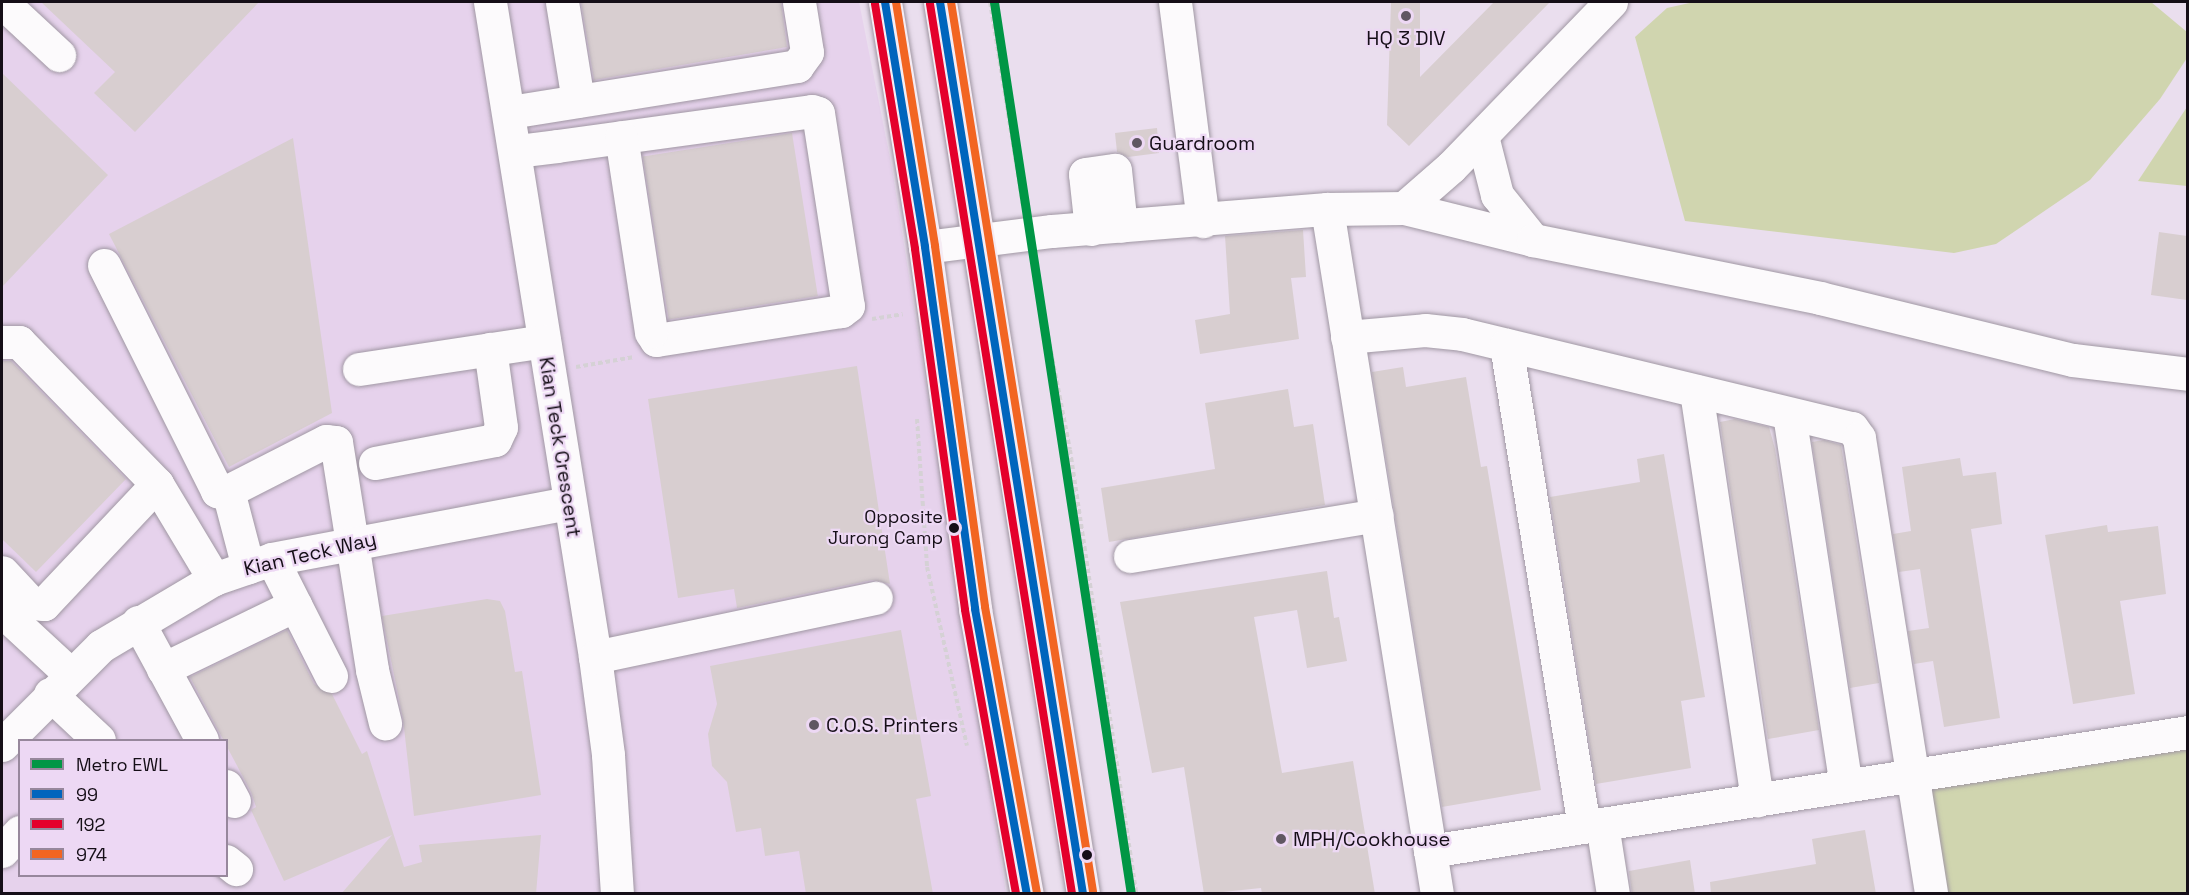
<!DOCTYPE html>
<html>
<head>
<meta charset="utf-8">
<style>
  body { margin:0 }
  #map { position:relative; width:2189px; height:895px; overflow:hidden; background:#eadeee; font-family:"Space Grotesk",sans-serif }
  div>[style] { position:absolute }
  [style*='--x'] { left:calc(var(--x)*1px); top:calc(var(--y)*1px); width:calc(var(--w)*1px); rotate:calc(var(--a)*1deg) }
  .built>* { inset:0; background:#e6d2ec }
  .green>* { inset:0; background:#d0d5af }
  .building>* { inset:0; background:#d8ced0; transform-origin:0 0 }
  .path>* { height:4px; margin-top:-2px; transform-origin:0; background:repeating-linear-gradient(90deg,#d5d1d5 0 4.5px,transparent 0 7.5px) }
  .roads { filter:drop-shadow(0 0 2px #a097a3) drop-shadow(0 0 2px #a097a3) }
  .minor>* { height:33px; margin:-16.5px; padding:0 16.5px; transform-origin:16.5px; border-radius:16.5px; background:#fcfafc }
  .major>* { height:33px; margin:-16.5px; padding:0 16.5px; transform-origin:16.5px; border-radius:16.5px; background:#f5ecf4 }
  .bus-1>* { height:8px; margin:-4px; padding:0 4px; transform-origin:4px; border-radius:4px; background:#0065bd }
  .bus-2>* { height:8px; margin:-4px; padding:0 4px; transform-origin:4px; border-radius:4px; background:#e4002b }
  .bus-3>* { height:8px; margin:-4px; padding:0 4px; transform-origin:4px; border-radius:4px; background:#f26522 }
  .metro-1>* { height:9px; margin:-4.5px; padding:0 4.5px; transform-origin:4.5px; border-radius:4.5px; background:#009645 }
  .dots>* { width:16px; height:16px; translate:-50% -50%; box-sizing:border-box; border:3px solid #edd8f4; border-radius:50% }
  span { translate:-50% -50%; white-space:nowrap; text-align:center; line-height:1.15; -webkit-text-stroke:4.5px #edd8f4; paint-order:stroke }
  .bus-label { font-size:18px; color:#150e17 }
  .right { translate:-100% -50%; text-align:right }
  .poi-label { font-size:20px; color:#150e17 }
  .left { translate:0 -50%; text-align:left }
  .street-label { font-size:20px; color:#150e17 }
  .frame { position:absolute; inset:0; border:3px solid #150e17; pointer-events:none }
  .legend { position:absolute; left:18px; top:739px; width:210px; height:138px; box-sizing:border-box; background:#edd8f4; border:2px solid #97879c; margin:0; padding:8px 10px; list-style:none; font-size:18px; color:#150e17 }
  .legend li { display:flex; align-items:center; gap:12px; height:30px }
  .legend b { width:30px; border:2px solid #97879c }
</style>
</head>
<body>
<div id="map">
  <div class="built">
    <div style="clip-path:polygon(evenodd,2px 2px,859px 2px,892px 168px,1006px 893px,2px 894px,2px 2px,20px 740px,226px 740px,226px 876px,20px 876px,20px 740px)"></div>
  </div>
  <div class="green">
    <div style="clip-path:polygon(1694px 2px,2151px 2px,2187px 32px,2187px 58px,2160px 99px,2090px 180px,1996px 244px,1954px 253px,1685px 221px,1635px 37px,1667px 8px)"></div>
    <div style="clip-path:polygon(2187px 107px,2187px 186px,2138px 181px)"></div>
    <div style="clip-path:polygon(2187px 748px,2187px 893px,1942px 893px,1926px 788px)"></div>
  </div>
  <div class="building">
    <div style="clip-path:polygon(41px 2px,259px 2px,135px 132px,94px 93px,115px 72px)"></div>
    <div style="clip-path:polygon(581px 2px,781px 2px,787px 47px,594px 80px)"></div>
    <div style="clip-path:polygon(1391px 2px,1420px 2px,1420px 77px,1494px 2px,1550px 2px,1409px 146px,1387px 125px)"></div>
    <div style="clip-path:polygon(2px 73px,108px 175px,2px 287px)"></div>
    <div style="clip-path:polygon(1157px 128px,1159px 153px,1128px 157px,1117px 152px,1115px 133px)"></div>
    <div style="left:792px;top:133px;width:165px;height:151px;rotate:81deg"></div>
    <div style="clip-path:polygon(293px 138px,332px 413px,229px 467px,109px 234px)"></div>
    <div style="clip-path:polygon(1303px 230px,1306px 277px,1291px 278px,1299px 339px,1200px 354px,1195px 320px,1230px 314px,1225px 236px)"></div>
    <div style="clip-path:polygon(2159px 232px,2187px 236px,2187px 300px,2151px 295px)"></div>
    <div style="clip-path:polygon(2px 361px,11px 361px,126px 479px,36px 572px,2px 539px)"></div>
    <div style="clip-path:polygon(857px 366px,890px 584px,872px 580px,737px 608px,734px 589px,678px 598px,648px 399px)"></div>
    <div style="clip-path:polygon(1403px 367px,1406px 387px,1466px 377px,1481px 467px,1487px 466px,1541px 790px,1442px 807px,1372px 372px)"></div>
    <div style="clip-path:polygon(1288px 389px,1294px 427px,1313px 424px,1325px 505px,1109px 542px,1101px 488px,1215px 469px,1205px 403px)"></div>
    <div style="clip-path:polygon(1735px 419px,1769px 427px,1775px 449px,1819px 730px,1768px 739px,1720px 422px)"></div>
    <div style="clip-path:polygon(1824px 440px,1841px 445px,1879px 683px,1850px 688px,1812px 442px)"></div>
    <div style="clip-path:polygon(1664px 454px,1705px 697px,1681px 701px,1691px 768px,1596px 784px,1550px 497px,1640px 482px,1637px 459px)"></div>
    <div style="clip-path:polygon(1960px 458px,1963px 476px,1996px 472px,2002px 524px,1971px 529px,2000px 718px,1944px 727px,1933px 661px,1914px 664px,1908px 631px,1929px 628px,1920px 569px,1899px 572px,1893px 534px,1911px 531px,1902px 467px)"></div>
    <div style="clip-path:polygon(2107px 525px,2108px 532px,2158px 526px,2166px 594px,2120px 601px,2135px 694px,2073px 704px,2045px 535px)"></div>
    <div style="clip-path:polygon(1327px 571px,1334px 618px,1339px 617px,1347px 661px,1307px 668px,1297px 610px,1254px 617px,1282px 773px,1353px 761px,1375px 894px,1262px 894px,1261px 888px,1204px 894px,1184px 767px,1152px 773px,1120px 602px)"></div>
    <div style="clip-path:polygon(487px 599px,500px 601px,505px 611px,515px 672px,522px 671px,541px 795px,414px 816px,403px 719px,382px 616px)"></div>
    <div style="clip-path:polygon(287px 630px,314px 684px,332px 694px,362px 754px,367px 751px,404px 867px,422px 862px,419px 845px,541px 835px,536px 894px,341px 894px,392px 835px,284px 881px,251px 810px,256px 807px,251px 792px,190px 677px)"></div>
    <div style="clip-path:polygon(901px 630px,931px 796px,916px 799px,933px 894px,806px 894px,799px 851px,765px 856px,761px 828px,736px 832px,727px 782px,712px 766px,708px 734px,717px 704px,710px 666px)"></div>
    <div style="clip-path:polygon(1865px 830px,1876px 894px,1711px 894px,1710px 882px,1816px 864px,1812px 839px)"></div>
    <div style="clip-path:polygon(1690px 860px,1695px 894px,1632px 894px,1629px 871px)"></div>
  </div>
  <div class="path">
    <div style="--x:990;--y:2;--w:206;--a:80.8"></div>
    <div style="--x:1034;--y:263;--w:190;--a:79.1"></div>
    <div style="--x:1070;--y:450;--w:449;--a:81.5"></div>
    <div style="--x:872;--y:319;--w:31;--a:-9"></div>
    <div style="--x:576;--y:367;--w:59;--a:-9.8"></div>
    <div style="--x:917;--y:419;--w:148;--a:86.1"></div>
    <div style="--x:927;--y:567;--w:183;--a:77.4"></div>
  </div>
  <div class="roads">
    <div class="minor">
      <div style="--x:2;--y:2;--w:78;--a:42.9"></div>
      <div style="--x:490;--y:2;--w:663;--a:80.89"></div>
      <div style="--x:595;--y:657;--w:99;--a:82.4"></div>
      <div style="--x:608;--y:755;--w:139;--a:86.3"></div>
      <div style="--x:562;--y:2;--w:100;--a:80.8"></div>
      <div style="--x:1175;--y:2;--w:221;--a:82.7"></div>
      <div style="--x:510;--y:112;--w:291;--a:-9.1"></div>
      <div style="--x:797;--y:66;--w:17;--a:-54"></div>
      <div style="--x:807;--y:52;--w:51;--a:-99.1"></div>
      <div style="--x:1482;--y:136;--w:61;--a:75.7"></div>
      <div style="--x:1497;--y:195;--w:58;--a:51.3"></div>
      <div style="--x:517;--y:151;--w:40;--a:-7.1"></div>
      <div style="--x:557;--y:146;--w:257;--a:-7.8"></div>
      <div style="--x:812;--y:111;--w:6;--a:18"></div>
      <div style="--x:818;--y:113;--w:195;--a:81.2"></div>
      <div style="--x:848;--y:306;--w:9;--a:144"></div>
      <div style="--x:841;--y:311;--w:187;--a:171.1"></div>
      <div style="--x:656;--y:340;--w:9;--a:-122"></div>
      <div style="--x:651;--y:332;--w:197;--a:-98.7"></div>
      <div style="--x:1404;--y:208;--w:62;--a:-41.1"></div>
      <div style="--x:1451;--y:167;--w:230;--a:-45.9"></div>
      <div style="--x:1327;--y:209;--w:694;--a:80.88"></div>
      <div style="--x:1091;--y:229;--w:55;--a:-96.2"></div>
      <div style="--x:1085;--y:174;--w:30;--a:-8"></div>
      <div style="--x:1115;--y:170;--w:56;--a:83.9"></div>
      <div style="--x:925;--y:247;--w:128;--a:-7.2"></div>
      <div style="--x:1052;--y:231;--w:276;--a:-4.6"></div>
      <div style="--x:1327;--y:209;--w:77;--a:-0.7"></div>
      <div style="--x:1404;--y:208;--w:133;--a:13.9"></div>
      <div style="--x:1533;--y:240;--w:293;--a:11.4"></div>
      <div style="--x:1820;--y:298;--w:260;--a:13.8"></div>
      <div style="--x:2073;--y:360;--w:116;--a:6.9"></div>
      <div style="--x:104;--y:265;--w:253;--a:63.4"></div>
      <div style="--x:217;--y:491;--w:11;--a:0"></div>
      <div style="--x:228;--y:491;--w:110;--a:-27"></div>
      <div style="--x:326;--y:441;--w:10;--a:6"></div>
      <div style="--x:336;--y:442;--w:231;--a:81"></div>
      <div style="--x:372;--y:670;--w:55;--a:76.2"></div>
      <div style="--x:1347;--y:337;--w:78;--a:-5.1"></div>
      <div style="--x:1425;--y:330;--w:37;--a:6"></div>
      <div style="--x:1462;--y:334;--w:401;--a:13.6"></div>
      <div style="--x:1852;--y:428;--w:12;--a:55"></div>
      <div style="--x:1859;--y:438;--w:462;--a:81"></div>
      <div style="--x:2;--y:342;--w:17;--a:0"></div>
      <div style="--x:19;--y:342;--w:198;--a:45.8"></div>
      <div style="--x:157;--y:484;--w:165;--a:133.3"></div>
      <div style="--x:44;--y:604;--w:13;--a:-176"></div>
      <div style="--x:31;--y:603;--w:42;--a:-133.1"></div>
      <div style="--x:1506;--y:345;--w:488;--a:80.8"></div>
      <div style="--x:359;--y:369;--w:187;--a:-8.6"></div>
      <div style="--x:1696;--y:391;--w:414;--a:81.5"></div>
      <div style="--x:1789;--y:414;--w:376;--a:81.3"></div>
      <div style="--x:375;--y:463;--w:122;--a:-10.9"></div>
      <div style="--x:495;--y:440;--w:14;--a:-65"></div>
      <div style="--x:501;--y:427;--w:79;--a:-98"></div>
      <div style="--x:157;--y:484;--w:111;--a:59"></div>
      <div style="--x:228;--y:491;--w:79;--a:75.3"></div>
      <div style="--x:1130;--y:556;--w:250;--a:-9.4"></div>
      <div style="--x:272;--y:559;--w:131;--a:63.2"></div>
      <div style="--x:2;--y:611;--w:93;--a:42.8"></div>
      <div style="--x:138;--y:622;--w:134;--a:61.5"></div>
      <div style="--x:595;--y:657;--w:287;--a:-11.9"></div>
      <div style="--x:163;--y:669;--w:147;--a:-25.9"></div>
      <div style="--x:50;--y:694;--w:67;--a:43.2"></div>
      <div style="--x:2;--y:745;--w:140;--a:-45"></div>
      <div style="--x:101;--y:646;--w:131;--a:-30.7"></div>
      <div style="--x:214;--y:579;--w:61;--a:-19"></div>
      <div style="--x:272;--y:559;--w:300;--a:-10.7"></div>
      <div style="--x:226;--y:786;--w:17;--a:62"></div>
      <div style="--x:1602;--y:824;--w:71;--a:81.1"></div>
      <div style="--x:2;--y:851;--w:26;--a:-47"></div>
      <div style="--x:1430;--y:851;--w:767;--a:-8.92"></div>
      <div style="--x:226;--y:861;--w:13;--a:39"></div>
    </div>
    <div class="major">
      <div style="--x:885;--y:2;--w:248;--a:80.7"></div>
      <div style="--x:925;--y:247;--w:365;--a:82.1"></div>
      <div style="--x:975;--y:609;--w:290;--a:79.7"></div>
      <div style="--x:940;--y:2;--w:903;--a:80.89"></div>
    </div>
  </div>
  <div class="bus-1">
    <div style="--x:885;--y:2;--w:248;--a:80.7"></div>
    <div style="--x:925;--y:247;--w:365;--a:82.1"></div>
    <div style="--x:975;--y:609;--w:290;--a:79.7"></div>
    <div style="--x:940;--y:2;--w:903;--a:80.89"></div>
  </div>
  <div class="bus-2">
    <div style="--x:875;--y:4;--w:248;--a:80.7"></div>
    <div style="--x:915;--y:249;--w:364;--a:82.1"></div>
    <div style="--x:965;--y:610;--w:289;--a:79.8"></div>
    <div style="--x:930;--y:4;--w:901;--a:80.93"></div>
  </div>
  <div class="bus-3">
    <div style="--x:896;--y:2;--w:247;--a:80.9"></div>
    <div style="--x:935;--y:246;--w:364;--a:82.1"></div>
    <div style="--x:985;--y:607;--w:290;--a:79.7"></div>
    <div style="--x:951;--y:2;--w:901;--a:80.93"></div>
  </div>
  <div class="metro-1">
    <div style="--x:994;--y:2;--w:902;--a:81.27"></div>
  </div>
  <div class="dots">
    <div style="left:1406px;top:16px;background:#605762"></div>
    <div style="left:1137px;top:143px;background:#605762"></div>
    <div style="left:954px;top:528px;background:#150e17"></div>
    <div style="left:814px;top:725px;background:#605762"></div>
    <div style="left:1281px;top:839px;background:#605762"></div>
    <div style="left:1087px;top:855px;background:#150e17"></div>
  </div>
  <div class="bus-label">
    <span class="right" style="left:943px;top:528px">Opposite<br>Jurong Camp</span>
  </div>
  <div class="poi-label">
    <span style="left:1406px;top:38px">HQ 3 DIV</span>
    <span class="left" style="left:1149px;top:143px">Guardroom</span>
    <span class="left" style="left:826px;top:725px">C.O.S. Printers</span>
    <span class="left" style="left:1293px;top:839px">MPH/Cookhouse</span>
  </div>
  <div class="street-label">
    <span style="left:560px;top:447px;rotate:81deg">Kian Teck Crescent</span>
    <span style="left:310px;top:554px;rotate:-13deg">Kian Teck Way</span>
  </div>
  <div class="frame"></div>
  <ul class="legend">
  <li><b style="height:8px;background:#009645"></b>Metro EWL</li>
  <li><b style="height:8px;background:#0065bd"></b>99</li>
  <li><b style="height:8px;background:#e4002b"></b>192</li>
  <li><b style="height:8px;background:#f26522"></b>974</li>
  </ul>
</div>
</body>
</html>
